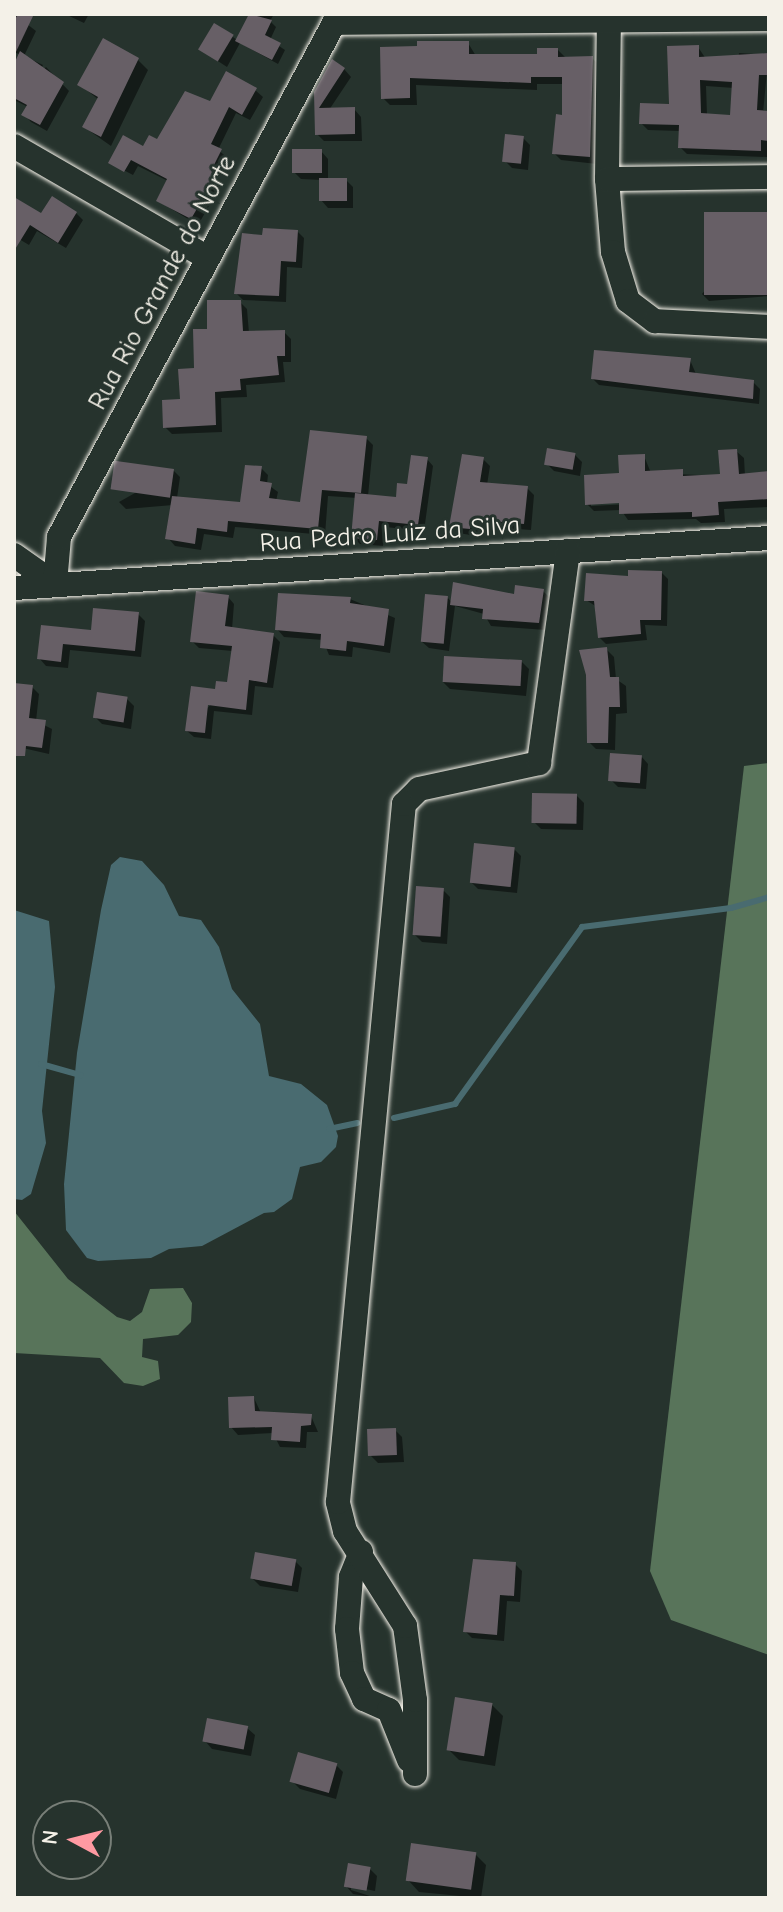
<!DOCTYPE html>
<html>
<head>
<meta charset="utf-8">
<style>
  body { margin:0 }
  #map { position:relative; width:783px; height:1912px; overflow:hidden; background:#26332d; font-family:"Comic Neue",sans-serif }
  div>[style] { position:absolute }
  [style*='--x'] { left:calc(var(--x)*1px); top:calc(var(--y)*1px); width:calc(var(--w)*1px); rotate:calc(var(--a)*1deg) }
  .green>* { inset:0; background:#58745a }
  .water>* { inset:0; background:#496b70 }
  .shadow>* { inset:0; background:#0007 }
  .stream>* { height:6px; margin:-3px; padding:0 3px; transform-origin:3px; border-radius:3px; background:#496b70 }
  .building>* { inset:0; background:#675f66; transform-origin:0 0 }
  .roads { filter:drop-shadow(0 0 2px #f4f1e8) drop-shadow(0 0 2px #f4f1e8) }
  .minor>* { height:24px; margin:-12px; padding:0 12px; transform-origin:12px; border-radius:12px; background:#26332d }
  span { translate:-50% -50%; white-space:nowrap; text-align:center; line-height:1.15; -webkit-text-stroke:6px #26332d; paint-order:stroke }
  .street-label { font-size:26px; color:#f4f1e8 }
  .frame { position:absolute; inset:0; border:16px solid #f4f1e8; pointer-events:none }
  .north { position:absolute; left:32px; top:1800px; width:80px; height:80px; box-sizing:border-box; background:#26332d; border:2px solid #787f78; border-radius:50%; rotate:277deg; font-size:22px; font-weight:700; line-height:32px; text-align:center; color:#f4f1e8 }
  .north::after { content:''; display:block; margin:auto; width:28px; height:36px; background:#ff9aa2; clip-path:polygon(50% 0,100% 100%,50% 72%,0 100%) }
</style>
</head>
<body>
<div id="map">
  <div class="green">
    <div style="clip-path:polygon(769px 763px,769px 1655px,671px 1620px,650px 1571px,744px 766px)"></div>
    <div style="clip-path:polygon(14px 1211px,68px 1279px,117px 1317px,130px 1321px,142px 1312px,150px 1289px,183px 1288px,192px 1303px,191px 1322px,178px 1335px,143px 1339px,142px 1357px,158px 1361px,160px 1379px,143px 1386px,124px 1383px,100px 1358px,14px 1353px)"></div>
  </div>
  <div class="water">
    <div style="clip-path:polygon(120px 857px,142px 861px,164px 885px,179px 916px,201px 920px,219px 947px,232px 989px,260px 1024px,269px 1076px,301px 1084px,327px 1105px,338px 1136px,336px 1147px,321px 1162px,300px 1167px,292px 1199px,274px 1212px,264px 1213px,202px 1246px,169px 1249px,151px 1258px,98px 1261px,87px 1258px,66px 1230px,64px 1184px,77px 1053px,101px 910px,111px 865px)"></div>
    <div style="clip-path:polygon(14px 910px,49px 921px,55px 987px,42px 1111px,46px 1143px,31px 1194px,22px 1200px,14px 1199px)"></div>
  </div>
  <div class="shadow">
    <div style="clip-path:polygon(14px 14px,36px 31px,24px 56px,43px 65px,36px 78px,46px 67px,69px 91px,47px 131px,31px 122px,24px 114px,28px 107px,14px 100px,14px 68px,21px 55px,14px 52px)"></div>
    <div style="clip-path:polygon(65px 14px,89px 14px,84px 23px)"></div>
    <div style="clip-path:polygon(251px 14px,274px 14px,270px 21px,276px 27px,270px 40px,285px 50px,278px 64px,240px 43px,227px 67px,201px 50px,233px 37px,238px 41px)"></div>
    <div style="clip-path:polygon(468px 43px,476px 56px,539px 56px,558px 50px,565px 57px,592px 58px,600px 66px,597px 164px,561px 160px,554px 153px,564px 117px,564px 84px,537px 84px,537px 90px,416px 85px,417px 105px,390px 105px,383px 98px,382px 49px)"></div>
    <div style="clip-path:polygon(evenodd,698px 47px,706px 59px,738px 61px,739px 53px,768px 55px,769px 50px,763px 113px,769px 113px,767px 157px,687px 154px,680px 147px,680px 131px,648px 130px,641px 123px,671px 106px,698px 47px,706px 86px,734px 88px,732px 117px,707px 115px,706px 86px)"></div>
    <div style="clip-path:polygon(138px 60px,148px 70px,111px 146px,84px 127px,99px 100px,79px 84px)"></div>
    <div style="clip-path:polygon(344px 69px,351px 77px,329px 110px,354px 109px,361px 117px,362px 141px,324px 141px,317px 134px,316px 93px)"></div>
    <div style="clip-path:polygon(255px 90px,263px 97px,250px 120px,236px 113px,218px 150px,228px 158px,218px 178px,223px 182px,198px 225px,158px 201px,168px 181px,138px 166px,133px 175px,110px 163px,157px 142px,210px 104px)"></div>
    <div style="clip-path:polygon(523px 138px,530px 145px,528px 170px,512px 168px,505px 161px)"></div>
    <div style="clip-path:polygon(321px 151px,328px 159px,328px 180px,346px 180px,353px 187px,353px 208px,328px 208px,321px 200px,321px 180px,301px 179px,294px 172px)"></div>
    <div style="clip-path:polygon(14px 201px,42px 216px,76px 213px,83px 220px,66px 248px,37px 231px,29px 245px,14px 236px)"></div>
    <div style="clip-path:polygon(769px 214px,769px 296px,709px 301px,702px 294px)"></div>
    <div style="clip-path:polygon(297px 231px,304px 238px,302px 268px,287px 267px,286px 302px,243px 300px,236px 293px,264px 237px)"></div>
    <div style="clip-path:polygon(240px 302px,247px 309px,249px 333px,284px 332px,291px 339px,291px 362px,283px 362px,285px 382px,246px 385px,247px 397px,221px 398px,222px 432px,172px 434px,165px 427px,182px 401px,209px 331px)"></div>
    <div style="clip-path:polygon(690px 360px,696px 374px,753px 382px,760px 389px,759px 404px,599px 385px,593px 379px)"></div>
    <div style="clip-path:polygon(366px 438px,373px 445px,368px 496px,398px 499px,427px 459px,433px 466px,424px 531px,385px 527px,383px 546px,360px 544px,353px 537px,357px 498px,328px 496px,325px 535px,235px 527px,233px 538px,204px 534px,201px 550px,175px 546px,168px 538px,173px 505px,126px 509px,119px 502px,174px 471px,180px 477px,177px 498px,241px 504px,261px 468px,268px 475px,267px 484px,278px 492px,276px 501px,302px 504px)"></div>
    <div style="clip-path:polygon(evenodd,736px 451px,744px 458px,745px 476px,769px 473px,769px 507px,724px 509px,725px 522px,701px 523px,696px 519px,628px 520px,621px 510px,594px 511px,587px 504px,644px 456px,651px 473px,722px 476px,736px 451px,629px 500px,629px 504px,591px 506px,591px 502px,629px 500px)"></div>
    <div style="clip-path:polygon(575px 455px,582px 462px,580px 476px,554px 471px,547px 464px)"></div>
    <div style="clip-path:polygon(483px 459px,490px 466px,487px 485px,527px 488px,534px 495px,531px 530px,478px 526px,477px 536px,458px 533px,451px 526px)"></div>
    <div style="clip-path:polygon(662px 573px,668px 579px,667px 626px,645px 625px,647px 640px,606px 644px,599px 637px,597px 607px,586px 600px,630px 578px)"></div>
    <div style="clip-path:polygon(543px 591px,550px 598px,546px 630px,491px 626px,484px 614px,455px 606px,449px 651px,429px 648px,421px 641px,448px 598px,452px 603px)"></div>
    <div style="clip-path:polygon(228px 597px,234px 604px,232px 629px,273px 635px,280px 642px,273px 688px,255px 686px,252px 715px,214px 711px,211px 739px,194px 737px,187px 731px,229px 684px,233px 651px,199px 648px,192px 641px)"></div>
    <div style="clip-path:polygon(350px 599px,395px 618px,390px 653px,353px 647px,352px 657px,329px 655px,323px 640px,284px 637px,277px 629px)"></div>
    <div style="clip-path:polygon(138px 614px,145px 621px,141px 657px,70px 650px,68px 668px,46px 666px,39px 658px,43px 628px,93px 633px)"></div>
    <div style="clip-path:polygon(606px 649px,614px 657px,616px 679px,626px 686px,627px 713px,616px 714px,615px 750px,596px 749px,589px 742px)"></div>
    <div style="clip-path:polygon(484px 658px,522px 662px,529px 669px,526px 696px,450px 689px,443px 682px,483px 663px)"></div>
    <div style="clip-path:polygon(14px 685px,32px 687px,39px 694px,36px 721px,52px 729px,49px 754px,14px 746px)"></div>
    <div style="clip-path:polygon(127px 699px,134px 706px,131px 729px,102px 724px,95px 717px)"></div>
    <div style="clip-path:polygon(641px 756px,648px 764px,646px 789px,618px 787px,611px 780px)"></div>
    <div style="clip-path:polygon(577px 796px,584px 803px,583px 830px,541px 829px,534px 822px)"></div>
    <div style="clip-path:polygon(514px 849px,521px 856px,517px 893px,478px 889px,471px 882px)"></div>
    <div style="clip-path:polygon(443px 890px,450px 897px,447px 944px,422px 942px,415px 935px)"></div>
    <div style="clip-path:polygon(254px 1398px,261px 1413px,311px 1416px,318px 1432px,307px 1432px,306px 1448px,280px 1447px,273px 1433px,238px 1435px,231px 1427px)"></div>
    <div style="clip-path:polygon(395px 1430px,402px 1437px,404px 1462px,378px 1463px,371px 1456px)"></div>
    <div style="clip-path:polygon(295px 1561px,302px 1568px,298px 1592px,260px 1586px,253px 1579px)"></div>
    <div style="clip-path:polygon(515px 1564px,522px 1571px,520px 1602px,507px 1601px,504px 1641px,472px 1638px,465px 1631px)"></div>
    <div style="clip-path:polygon(492px 1705px,503px 1716px,495px 1766px,459px 1760px,448px 1749px)"></div>
    <div style="clip-path:polygon(247px 1728px,255px 1735px,251px 1756px,212px 1749px,205px 1741px)"></div>
    <div style="clip-path:polygon(336px 1765px,343px 1772px,336px 1799px,300px 1789px,293px 1782px)"></div>
    <div style="clip-path:polygon(475px 1854px,486px 1865px,481px 1898px,419px 1892px,408px 1880px)"></div>
    <div style="clip-path:polygon(370px 1869px,377px 1876px,375px 1891px,351px 1886px,351px 1890px,373px 1897px,353px 1894px,346px 1886px)"></div>
  </div>
  <div class="stream">
    <div style="--x:41;--y:1064;--w:41;--a:15.8"></div>
    <div style="--x:394;--y:1118;--w:63;--a:-12.9"></div>
    <div style="--x:455;--y:1104;--w:218;--a:-54.3"></div>
    <div style="--x:582;--y:927;--w:150;--a:-7.3"></div>
    <div style="--x:731;--y:908;--w:40;--a:-16"></div>
    <div style="--x:329;--y:1129;--w:29;--a:-12"></div>
  </div>
  <div class="building">
    <div style="clip-path:polygon(18px 14px,34px 14px,14px 56px,14px 21px)"></div>
    <div style="clip-path:polygon(249px 14px,272px 20px,265px 35px,281px 43px,272px 60px,235px 41px)"></div>
    <div style="left:214px;top:23px;width:23px;height:31px;rotate:31deg"></div>
    <div style="clip-path:polygon(103px 38px,139px 58px,101px 137px,82px 127px,98px 97px,77px 85px)"></div>
    <div style="clip-path:polygon(417px 41px,469px 41px,469px 54px,537px 54px,537px 48px,558px 48px,558px 57px,593px 56px,590px 157px,552px 154px,556px 114px,562px 115px,562px 77px,531px 77px,531px 83px,410px 78px,410px 98px,381px 99px,380px 47px,417px 46px)"></div>
    <div style="clip-path:polygon(evenodd,699px 45px,699px 57px,769px 53px,769px 75px,759px 75px,757px 110px,769px 111px,769px 141px,761px 140px,761px 151px,678px 148px,679px 125px,639px 124px,640px 103px,669px 104px,667px 46px,699px 45px,700px 80px,732px 82px,730px 115px,701px 113px,700px 80px)"></div>
    <div style="clip-path:polygon(20px 51px,64px 82px,40px 125px,21px 115px,27px 105px,14px 98px,14px 64px)"></div>
    <div style="clip-path:polygon(332px 59px,345px 68px,319px 108px,355px 107px,355px 134px,315px 135px,314px 92px)"></div>
    <div style="clip-path:polygon(226px 71px,257px 88px,242px 115px,229px 107px,211px 144px,222px 149px,211px 171px,217px 174px,191px 219px,156px 201px,167px 179px,131px 160px,124px 172px,108px 163px,123px 135px,143px 146px,149px 135px,157px 139px,185px 91px,210px 101px)"></div>
    <div style="left:505px;top:134px;width:19px;height:28px;rotate:6deg"></div>
    <div style="left:292px;top:149px;width:30px;height:24px"></div>
    <div style="left:319px;top:178px;width:28px;height:23px"></div>
    <div style="clip-path:polygon(52px 196px,77px 212px,58px 243px,30px 225px,14px 251px,14px 197px,41px 213px)"></div>
    <div style="left:704px;top:212px;width:65px;height:83px"></div>
    <div style="clip-path:polygon(263px 228px,298px 230px,296px 262px,281px 261px,279px 296px,234px 294px,242px 233px,262px 235px)"></div>
    <div style="clip-path:polygon(207px 300px,241px 300px,243px 331px,285px 330px,285px 356px,277px 356px,279px 375px,240px 379px,241px 390px,215px 392px,216px 425px,163px 428px,162px 400px,180px 399px,178px 369px,194px 368px,193px 329px,207px 329px)"></div>
    <div style="clip-path:polygon(594px 350px,691px 358px,689px 372px,754px 380px,753px 399px,591px 379px)"></div>
    <div style="clip-path:polygon(310px 430px,367px 436px,361px 493px,322px 490px,318px 529px,228px 521px,227px 532px,197px 528px,195px 544px,165px 539px,172px 496px,240px 502px,245px 465px,262px 466px,260px 481px,272px 483px,269px 498px,300px 502px)"></div>
    <div style="left:547px;top:448px;width:29px;height:17px;rotate:10deg"></div>
    <div style="clip-path:polygon(737px 449px,739px 474px,769px 471px,769px 499px,718px 502px,719px 515px,692px 517px,692px 512px,619px 514px,619px 503px,585px 505px,584px 475px,619px 473px,618px 455px,645px 454px,645px 471px,683px 469px,683px 476px,720px 474px,718px 450px)"></div>
    <div style="clip-path:polygon(462px 454px,484px 457px,480px 482px,528px 486px,524px 524px,472px 519px,470px 529px,449px 527px)"></div>
    <div style="clip-path:polygon(411px 455px,428px 457px,418px 525px,379px 521px,377px 540px,351px 538px,355px 493px,396px 497px,397px 483px,407px 484px)"></div>
    <div style="left:174px;top:469px;width:29px;height:60px;rotate:98deg"></div>
    <div style="clip-path:polygon(628px 570px,662px 571px,661px 620px,640px 620px,641px 634px,598px 638px,594px 601px,584px 601px,586px 573px,628px 576px)"></div>
    <div style="clip-path:polygon(453px 582px,514px 594px,515px 585px,544px 589px,539px 623px,482px 619px,483px 609px,450px 605px)"></div>
    <div style="clip-path:polygon(196px 591px,229px 595px,225px 626px,274px 633px,267px 683px,249px 680px,246px 710px,208px 705px,205px 733px,185px 731px,191px 686px,215px 689px,216px 681px,227px 682px,232px 646px,190px 642px)"></div>
    <div style="clip-path:polygon(278px 593px,351px 597px,350px 603px,389px 609px,384px 646px,347px 641px,346px 651px,320px 648px,321px 634px,275px 630px)"></div>
    <div style="left:425px;top:594px;width:23px;height:48px;rotate:5deg"></div>
    <div style="clip-path:polygon(93px 608px,139px 612px,135px 651px,63px 644px,61px 662px,37px 659px,41px 625px,91px 630px)"></div>
    <div style="clip-path:polygon(607px 647px,610px 677px,619px 677px,620px 707px,609px 707px,608px 743px,587px 743px,586px 675px,579px 650px)"></div>
    <div style="left:444px;top:656px;width:78px;height:26px;rotate:3deg"></div>
    <div style="clip-path:polygon(14px 683px,33px 685px,29px 718px,46px 720px,42px 748px,26px 746px,25px 756px,14px 756px)"></div>
    <div style="left:97px;top:692px;width:31px;height:26px;rotate:9deg"></div>
    <div style="left:610px;top:753px;width:32px;height:28px;rotate:4deg"></div>
    <div style="left:532px;top:793px;width:45px;height:30px;rotate:1deg"></div>
    <div style="left:474px;top:843px;width:41px;height:40px;rotate:6deg"></div>
    <div style="left:416px;top:886px;width:28px;height:49px;rotate:4deg"></div>
    <div style="clip-path:polygon(254px 1396px,255px 1411px,312px 1414px,311px 1425px,301px 1426px,300px 1442px,271px 1440px,272px 1427px,229px 1428px,228px 1397px)"></div>
    <div style="left:396px;top:1428px;width:27px;height:29px;rotate:88deg"></div>
    <div style="left:255px;top:1552px;width:42px;height:27px;rotate:10deg"></div>
    <div style="clip-path:polygon(473px 1559px,516px 1562px,514px 1596px,500px 1595px,497px 1635px,463px 1632px)"></div>
    <div style="left:455px;top:1697px;width:38px;height:54px;rotate:9deg"></div>
    <div style="left:207px;top:1718px;width:42px;height:24px;rotate:11deg"></div>
    <div style="left:298px;top:1752px;width:41px;height:31px;rotate:16deg"></div>
    <div style="left:411px;top:1843px;width:66px;height:38px;rotate:8deg"></div>
    <div style="left:348px;top:1863px;width:23px;height:24px;rotate:10deg"></div>
  </div>
  <div class="roads">
    <div class="minor">
      <div style="--x:609;--y:14;--w:165;--a:90.7"></div>
      <div style="--x:607;--y:179;--w:73;--a:85.3"></div>
      <div style="--x:613;--y:252;--w:51;--a:73"></div>
      <div style="--x:628;--y:301;--w:34;--a:37"></div>
      <div style="--x:655;--y:321;--w:114;--a:3"></div>
      <div style="--x:334;--y:23;--w:435;--a:-0.5"></div>
      <div style="--x:14;--y:146;--w:224;--a:30"></div>
      <div style="--x:607;--y:179;--w:162;--a:-0.7"></div>
      <div style="--x:14;--y:555;--w:50;--a:35.3"></div>
      <div style="--x:55;--y:584;--w:47;--a:-85.1"></div>
      <div style="--x:59;--y:537;--w:593;--a:-61.84"></div>
      <div style="--x:14;--y:588;--w:757;--a:-3.79"></div>
      <div style="--x:361;--y:1552;--w:27;--a:112"></div>
      <div style="--x:351;--y:1577;--w:52;--a:94.4"></div>
      <div style="--x:347;--y:1629;--w:44;--a:83.5"></div>
      <div style="--x:352;--y:1673;--w:29;--a:65"></div>
      <div style="--x:364;--y:1699;--w:27;--a:24"></div>
      <div style="--x:389;--y:1710;--w:54;--a:68.2"></div>
      <div style="--x:415;--y:1774;--w:74;--a:-90"></div>
      <div style="--x:415;--y:1700;--w:75;--a:-97.7"></div>
      <div style="--x:405;--y:1626;--w:112;--a:-122.3"></div>
      <div style="--x:345;--y:1531;--w:30;--a:-104"></div>
      <div style="--x:338;--y:1502;--w:701;--a:-84.6"></div>
      <div style="--x:404;--y:804;--w:21;--a:-45"></div>
      <div style="--x:419;--y:789;--w:123;--a:-12.2"></div>
      <div style="--x:539;--y:763;--w:214;--a:-82.2"></div>
    </div>
  </div>
  <div class="street-label">
    <span style="left:163px;top:283px;rotate:-62deg">Rua Rio Grande do Norte</span>
    <span style="left:390px;top:535px;rotate:-4deg">Rua Pedro Luiz da Silva</span>
  </div>
  <div class="frame"></div>
  <div class="north">N</div>
</div>
</body>
</html>
